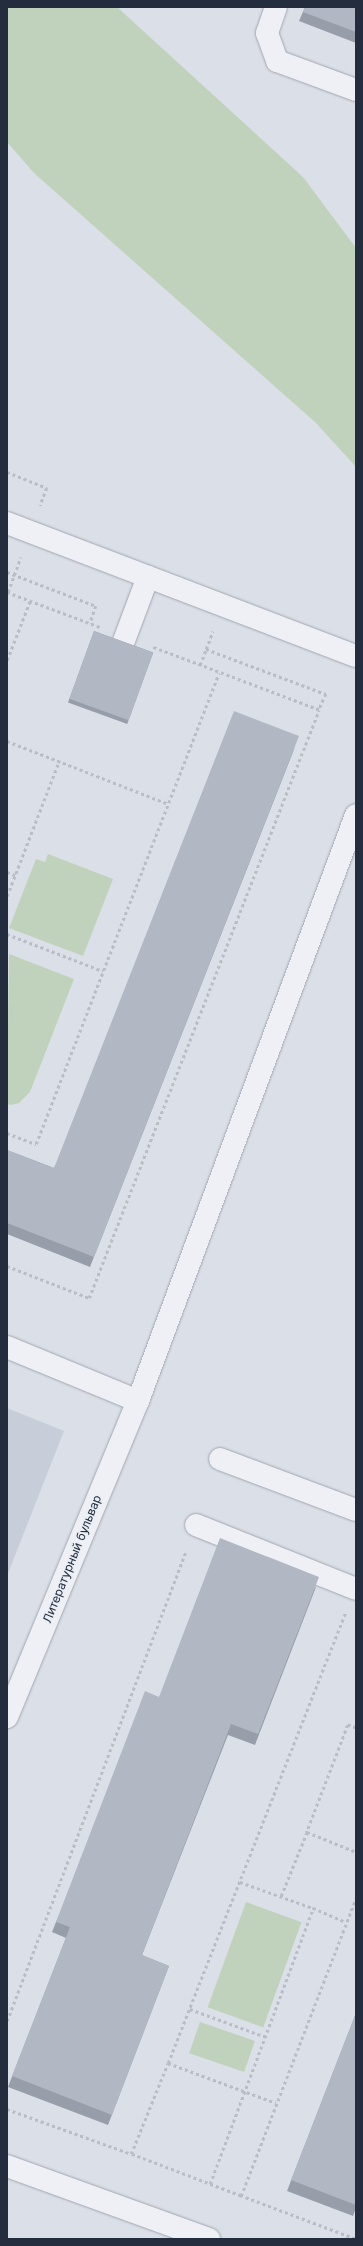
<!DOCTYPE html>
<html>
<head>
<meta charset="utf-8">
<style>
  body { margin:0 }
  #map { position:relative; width:363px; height:2246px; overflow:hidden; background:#dbdfe7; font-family:Inter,sans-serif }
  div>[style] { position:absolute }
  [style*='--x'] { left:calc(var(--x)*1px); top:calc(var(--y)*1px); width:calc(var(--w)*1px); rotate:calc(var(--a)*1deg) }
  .built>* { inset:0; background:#c8ced9 }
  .green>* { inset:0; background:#c0d2bb; transform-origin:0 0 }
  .path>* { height:2.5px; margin-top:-1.25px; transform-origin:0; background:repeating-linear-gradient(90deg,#b9bdc5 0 3px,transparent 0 6px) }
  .roads { filter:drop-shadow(0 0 1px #a0a6b1) drop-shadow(0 0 1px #a0a6b1) }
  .minor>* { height:22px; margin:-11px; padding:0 11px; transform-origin:11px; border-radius:11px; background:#eef0f5 }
  .wall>* { inset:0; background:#989ea9; transform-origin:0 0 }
  .building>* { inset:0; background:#b1b8c4; transform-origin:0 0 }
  span { translate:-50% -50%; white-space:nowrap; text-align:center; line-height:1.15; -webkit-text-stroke:3px #eaeef5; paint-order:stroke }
  .street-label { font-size:12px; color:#242d3e }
  .frame { position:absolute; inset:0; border:8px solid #242d3e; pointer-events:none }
</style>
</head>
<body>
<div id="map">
  <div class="built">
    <div style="clip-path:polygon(7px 1408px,64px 1431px,7px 1576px)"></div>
  </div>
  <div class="green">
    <div style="clip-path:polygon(7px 7px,117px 7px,303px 177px,356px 248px,356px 467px,316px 423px,34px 173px,7px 142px)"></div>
    <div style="clip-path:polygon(48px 854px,113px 879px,83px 956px,9px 928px,36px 859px,45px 862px)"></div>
    <div style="clip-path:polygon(9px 954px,74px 979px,30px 1092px,19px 1103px,11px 1105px,7px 1104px)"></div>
    <div style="left:246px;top:1902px;width:59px;height:112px;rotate:20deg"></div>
    <div style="left:200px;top:2022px;width:58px;height:33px;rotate:19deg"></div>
  </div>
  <div class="path">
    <div style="--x:7;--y:472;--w:43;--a:21.8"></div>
    <div style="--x:47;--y:488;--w:19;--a:111"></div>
    <div style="--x:7;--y:572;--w:95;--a:20.9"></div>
    <div style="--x:96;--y:606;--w:18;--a:109"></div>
    <div style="--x:7;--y:592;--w:99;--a:20.6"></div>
    <div style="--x:8;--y:592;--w:37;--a:-70"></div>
    <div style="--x:206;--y:649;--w:19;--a:-69"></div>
    <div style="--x:7;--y:660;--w:63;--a:-68.7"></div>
    <div style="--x:200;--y:665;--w:17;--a:-69"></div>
    <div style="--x:206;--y:649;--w:128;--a:20.6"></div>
    <div style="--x:326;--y:694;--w:17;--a:114"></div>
    <div style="--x:7;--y:741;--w:174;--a:21.3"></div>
    <div style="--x:7;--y:872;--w:9;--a:21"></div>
    <div style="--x:7;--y:896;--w:145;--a:-68.9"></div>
    <div style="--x:7;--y:934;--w:103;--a:21.1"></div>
    <div style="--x:7;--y:1133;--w:31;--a:21"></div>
    <div style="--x:36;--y:1144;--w:505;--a:-68.77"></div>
    <div style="--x:7;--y:1266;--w:88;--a:21.3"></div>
    <div style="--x:89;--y:1298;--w:631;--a:-68.64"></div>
    <div style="--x:319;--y:710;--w:178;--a:-159.3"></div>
    <div style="--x:356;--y:1728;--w:9;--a:-159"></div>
    <div style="--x:348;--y:1725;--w:115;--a:111"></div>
    <div style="--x:307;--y:1832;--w:53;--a:22.2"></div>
    <div style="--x:240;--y:1882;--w:77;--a:19.6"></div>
    <div style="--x:281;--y:1896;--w:69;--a:-67.9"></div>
    <div style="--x:190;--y:2009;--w:81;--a:20.2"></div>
    <div style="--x:7;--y:2021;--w:503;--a:-69.15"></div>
    <div style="--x:168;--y:2063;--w:484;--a:-68.5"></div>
    <div style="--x:7;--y:2109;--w:132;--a:19.9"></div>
    <div style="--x:210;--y:2184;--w:295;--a:-69.5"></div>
    <div style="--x:313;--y:1908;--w:36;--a:23"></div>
    <div style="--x:241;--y:2196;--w:118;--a:-159.1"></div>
    <div style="--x:131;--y:2154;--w:98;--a:-67.9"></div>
    <div style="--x:168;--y:2063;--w:115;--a:20.3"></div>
    <div style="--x:355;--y:2239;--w:122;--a:-159.3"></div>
    <div style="--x:241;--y:2196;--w:319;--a:-68.9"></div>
  </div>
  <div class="roads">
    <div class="minor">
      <div style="--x:276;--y:7;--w:28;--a:109"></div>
      <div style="--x:267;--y:33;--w:30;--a:70"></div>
      <div style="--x:277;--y:61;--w:84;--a:20.2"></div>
      <div style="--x:7;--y:523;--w:373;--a:20.9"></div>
      <div style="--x:122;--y:646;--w:74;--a:-69.4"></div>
      <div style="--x:7;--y:1347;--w:142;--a:22.4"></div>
      <div style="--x:220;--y:1459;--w:145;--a:20.6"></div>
      <div style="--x:196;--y:1525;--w:172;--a:21.8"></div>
      <div style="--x:7;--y:1717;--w:342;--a:-67.5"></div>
      <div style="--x:138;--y:1401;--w:625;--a:-69.59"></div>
      <div style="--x:7;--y:2166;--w:215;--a:19.9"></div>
    </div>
  </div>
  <div class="wall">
    <div style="clip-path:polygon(305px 7px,356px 7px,356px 43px,299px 21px)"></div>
    <div style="left:94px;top:631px;width:63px;height:76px;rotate:20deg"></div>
    <div style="clip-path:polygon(295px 747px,90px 1267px,7px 1234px,7px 1150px,54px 1168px)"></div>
    <div style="clip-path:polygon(316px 1587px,255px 1745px,228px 1735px,142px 1955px,169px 1966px,108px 2125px,8px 2087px,66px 1938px,52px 1932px,56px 1922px,159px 1697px)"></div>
    <div style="clip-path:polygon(356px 2013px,356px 2208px,353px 2216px,287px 2191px)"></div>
  </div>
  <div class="building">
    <div style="clip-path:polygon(305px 7px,356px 7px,356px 32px,303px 12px)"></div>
    <div style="left:94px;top:631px;width:63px;height:72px;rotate:20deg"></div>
    <div style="clip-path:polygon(234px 711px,299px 736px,94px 1257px,7px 1223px,7px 1150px,54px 1168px)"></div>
    <div style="clip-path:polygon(220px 1538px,319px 1577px,258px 1734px,231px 1724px,142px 1955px,169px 1966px,112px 2115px,12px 2076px,70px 1927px,56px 1922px,145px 1691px,159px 1697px)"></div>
    <div style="clip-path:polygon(356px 2013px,356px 2205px,291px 2180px)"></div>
  </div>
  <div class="street-label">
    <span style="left:72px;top:1559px;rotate:-68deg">Литературный бульвар</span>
  </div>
  <div class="frame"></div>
</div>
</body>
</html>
